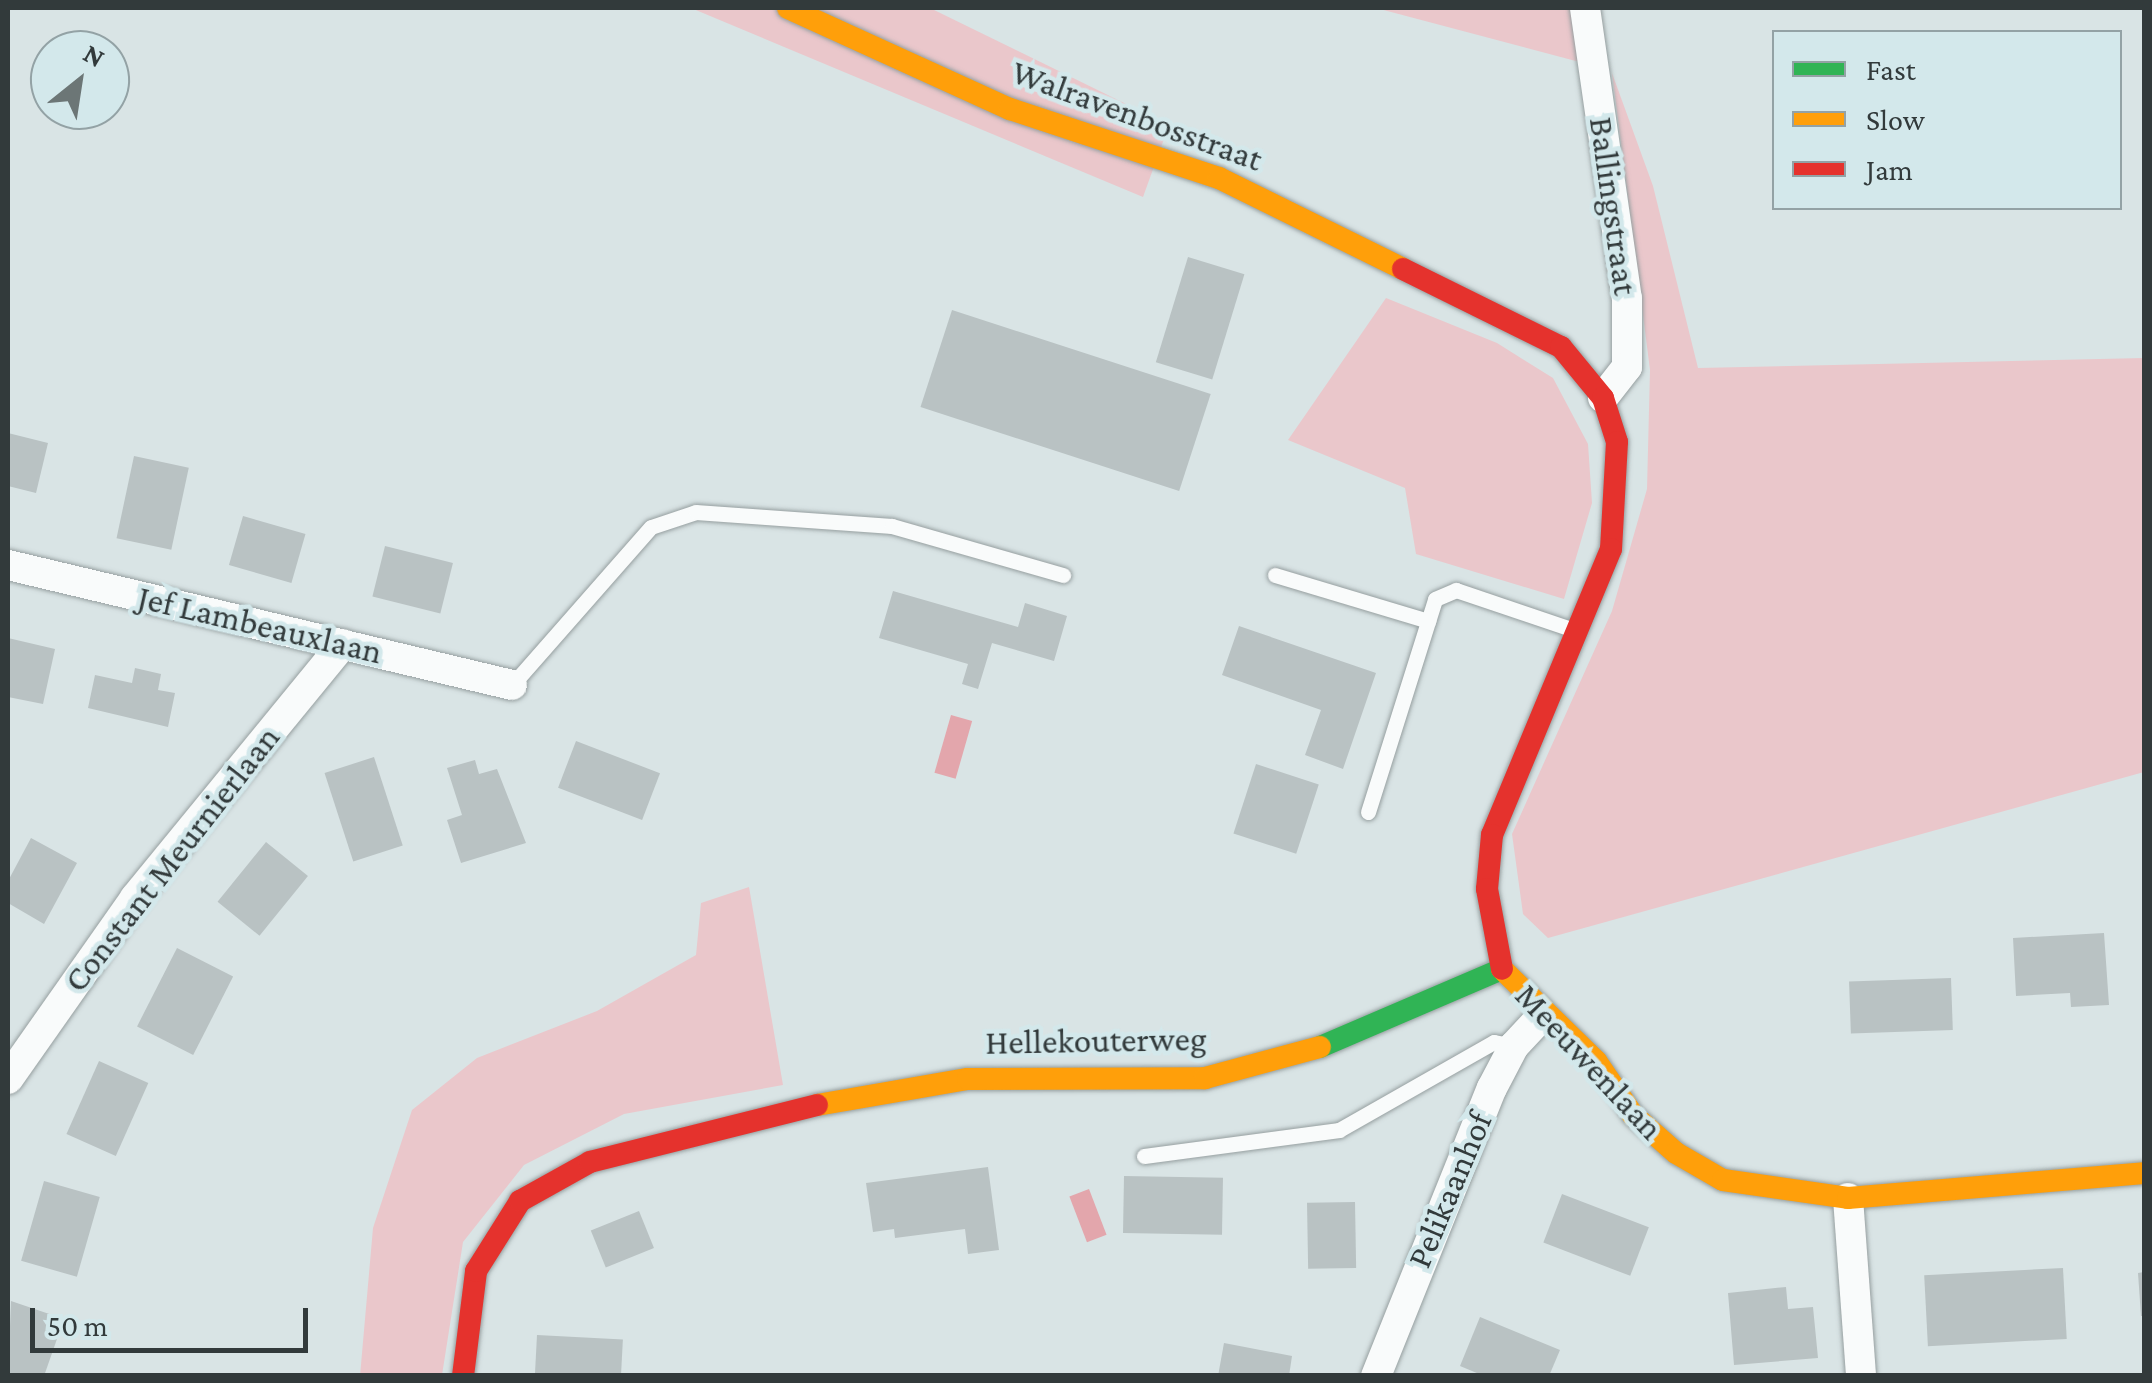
<!DOCTYPE html>
<html>
<head>
<meta charset="utf-8">
<style>
  body { margin:0 }
  #map { position:relative; width:2152px; height:1383px; overflow:hidden; background:#d9e4e5; font-family:"Crimson Pro",serif }
  div>[style] { position:absolute }
  [style*='--x'] { left:calc(var(--x)*1px); top:calc(var(--y)*1px); width:calc(var(--w)*1px); rotate:calc(var(--a)*1deg) }
  .green>* { inset:0; background:#eac7cb }
  .water>* { inset:0; background:#e3a6ac; transform-origin:0 0 }
  .building>* { inset:0; background:#b9c2c3; transform-origin:0 0 }
  .roads { filter:drop-shadow(0 0 2px #969fa0) drop-shadow(0 0 2px #969fa0) }
  .lane>* { height:15px; margin:-7.5px; padding:0 7.5px; transform-origin:7.5px; border-radius:7.5px; background:#f9fbfb }
  .street>* { height:30px; margin:-15px; padding:0 15px; transform-origin:15px; border-radius:15px; background:#f9fbfb }
  .fast>* { height:22px; margin:-11px; padding:0 11px; transform-origin:11px; border-radius:11px; background:#30b455 }
  .slow>* { height:22px; margin:-11px; padding:0 11px; transform-origin:11px; border-radius:11px; background:#ff9f0a }
  .jam>* { height:22px; margin:-11px; padding:0 11px; transform-origin:11px; border-radius:11px; background:#e5322d }
  span { translate:-50% -50%; white-space:nowrap; text-align:center; line-height:1.15; -webkit-text-stroke:9px #d3e8eb; paint-order:stroke }
  .street-label { font-size:35px; color:#323a3b }
  .frame { position:absolute; inset:0; border:10px solid #323a3b; pointer-events:none }
  .legend { position:absolute; left:1772px; top:30px; width:350px; height:180px; box-sizing:border-box; background:#d3e8eb; border:2px solid #93a2a5; margin:0; padding:12px 18px; list-style:none; font-size:30px; color:#323a3b }
  .legend li { display:flex; align-items:center; gap:20px; height:50px }
  .legend b { width:50px; border:2px solid #93a2a5 }
  .north { position:absolute; left:30px; top:30px; width:100px; height:100px; box-sizing:border-box; background:#d3e8eb; border:2px solid #93a2a5; border-radius:50%; rotate:30deg; font-size:28px; font-weight:700; line-height:40px; text-align:center; color:#323a3b }
  .north::after { content:''; display:block; margin:auto; width:35px; height:45px; background:#6c7676; clip-path:polygon(50% 0,100% 100%,50% 72%,0 100%) }
  .scale { position:absolute; left:30px; top:1308px; width:278px; height:45px; box-sizing:border-box; border:5px solid #323a3b; border-top:0; padding-left:12px; font-size:30px; line-height:35px; white-space:nowrap; color:#323a3b; -webkit-text-stroke:8px #d3e8eb; paint-order:stroke }
</style>
</head>
<body>
<div id="map">
  <div class="green">
    <div style="clip-path:polygon(691px 8px,930px 8px,1169px 125px,1143px 197px)"></div>
    <div style="clip-path:polygon(1376px 8px,1596px 8px,1602px 68px)"></div>
    <div style="clip-path:polygon(1612px 73px,1653px 186px,1698px 368px,2144px 358px,2144px 772px,1548px 938px,1523px 914px,1512px 834px,1612px 611px,1647px 489px,1650px 370px)"></div>
    <div style="clip-path:polygon(1386px 298px,1497px 343px,1553px 378px,1588px 444px,1592px 503px,1564px 599px,1416px 554px,1405px 488px,1288px 440px)"></div>
    <div style="clip-path:polygon(749px 887px,783px 1085px,624px 1114px,524px 1165px,463px 1242px,442px 1375px,360px 1376px,373px 1228px,412px 1110px,477px 1058px,597px 1011px,696px 955px,701px 903px)"></div>
  </div>
  <div class="water">
    <div style="left:951px;top:715px;width:22px;height:60px;rotate:16deg"></div>
    <div style="left:1089px;top:1189px;width:49px;height:21px;rotate:69deg"></div>
  </div>
  <div class="building">
    <div style="left:1188px;top:257px;width:59px;height:110px;rotate:17deg"></div>
    <div style="left:952px;top:310px;width:272px;height:102px;rotate:18deg"></div>
    <div style="clip-path:polygon(8px 433px,48px 443px,36px 493px,8px 486px)"></div>
    <div style="left:134px;top:456px;width:56px;height:84px;rotate:12deg"></div>
    <div style="left:243px;top:516px;width:65px;height:51px;rotate:16deg"></div>
    <div style="left:385px;top:546px;width:70px;height:52px;rotate:14deg"></div>
    <div style="clip-path:polygon(893px 591px,1018px 627px,1025px 603px,1067px 616px,1054px 661px,992px 643px,978px 689px,962px 684px,968px 664px,879px 638px)"></div>
    <div style="clip-path:polygon(1239px 626px,1376px 673px,1343px 769px,1305px 755px,1321px 710px,1222px 675px)"></div>
    <div style="clip-path:polygon(8px 638px,55px 649px,43px 704px,8px 697px)"></div>
    <div style="clip-path:polygon(135px 668px,161px 674px,158px 690px,175px 693px,168px 727px,88px 708px,95px 675px,132px 683px)"></div>
    <div style="left:576px;top:741px;width:90px;height:50px;rotate:21deg"></div>
    <div style="left:374px;top:757px;width:93px;height:52px;rotate:72deg"></div>
    <div style="clip-path:polygon(475px 760px,479px 774px,497px 769px,526px 843px,461px 863px,447px 820px,462px 815px,447px 768px)"></div>
    <div style="left:1256px;top:764px;width:66px;height:73px;rotate:18deg"></div>
    <div style="clip-path:polygon(31px 838px,77px 863px,44px 924px,8px 903px,8px 881px)"></div>
    <div style="left:266px;top:842px;width:54px;height:77px;rotate:39deg"></div>
    <div style="clip-path:polygon(2104px 933px,2109px 1005px,2071px 1007px,2070px 993px,2016px 996px,2013px 938px)"></div>
    <div style="left:177px;top:948px;width:63px;height:88px;rotate:27deg"></div>
    <div style="left:1951px;top:978px;width:52px;height:102px;rotate:88deg"></div>
    <div style="left:99px;top:1061px;width:54px;height:80px;rotate:24deg"></div>
    <div style="clip-path:polygon(988px 1167px,999px 1250px,968px 1254px,965px 1229px,895px 1238px,894px 1229px,873px 1232px,866px 1183px)"></div>
    <div style="left:1124px;top:1176px;width:99px;height:57px;rotate:1deg"></div>
    <div style="left:44px;top:1181px;width:58px;height:83px;rotate:16deg"></div>
    <div style="left:1562px;top:1194px;width:93px;height:52px;rotate:21deg"></div>
    <div style="left:1355px;top:1202px;width:66px;height:48px;rotate:89deg"></div>
    <div style="left:639px;top:1211px;width:40px;height:52px;rotate:68deg"></div>
    <div style="left:2063px;top:1268px;width:71px;height:139px;rotate:87deg"></div>
    <div style="clip-path:polygon(2144px 1272px,2144px 1316px,2141px 1316px,2138px 1273px)"></div>
    <div style="clip-path:polygon(1786px 1287px,1788px 1309px,1813px 1307px,1818px 1358px,1734px 1365px,1728px 1293px)"></div>
    <div style="clip-path:polygon(11px 1301px,64px 1319px,44px 1376px,8px 1376px)"></div>
    <div style="clip-path:polygon(1480px 1317px,1560px 1350px,1549px 1376px,1484px 1376px,1460px 1366px)"></div>
    <div style="left:537px;top:1335px;width:86px;height:41px;rotate:3deg"></div>
    <div style="clip-path:polygon(1224px 1343px,1292px 1356px,1289px 1376px,1218px 1376px)"></div>
  </div>
  <div class="roads">
    <div class="lane">
      <div style="--x:1275;--y:575;--w:160;--a:16.7"></div>
      <div style="--x:512;--y:685;--w:210;--a:-48.7"></div>
      <div style="--x:651;--y:527;--w:47;--a:-18.4"></div>
      <div style="--x:696;--y:512;--w:196;--a:4.1"></div>
      <div style="--x:892;--y:526;--w:178;--a:16"></div>
      <div style="--x:1368;--y:812;--w:223;--a:-72.5"></div>
      <div style="--x:1435;--y:599;--w:23;--a:-23"></div>
      <div style="--x:1456;--y:590;--w:125;--a:18.7"></div>
      <div style="--x:1144;--y:1156;--w:197;--a:-7.6"></div>
      <div style="--x:1339;--y:1130;--w:178;--a:-29.6"></div>
      <div style="--x:1494;--y:1042;--w:20;--a:11"></div>
    </div>
    <div class="street">
      <div style="--x:1585;--y:8;--w:293;--a:81.8"></div>
      <div style="--x:1627;--y:298;--w:69;--a:90"></div>
      <div style="--x:1627;--y:367;--w:39;--a:128"></div>
      <div style="--x:8;--y:565;--w:518;--a:13.39"></div>
      <div style="--x:8;--y:1079;--w:221;--a:-54.9"></div>
      <div style="--x:135;--y:898;--w:328;--a:-50.7"></div>
      <div style="--x:1848;--y:1198;--w:178;--a:85.8"></div>
      <div style="--x:1376;--y:1376;--w:310;--a:-68.1"></div>
      <div style="--x:1492;--y:1088;--w:47;--a:-62.4"></div>
      <div style="--x:1514;--y:1046;--w:42;--a:-46.9"></div>
    </div>
    <div class="fast">
      <div style="--x:1320;--y:1047;--w:198;--a:-23.2"></div>
    </div>
    <div class="slow">
      <div style="--x:788;--y:8;--w:244;--a:24.5"></div>
      <div style="--x:1010;--y:109;--w:220;--a:18.3"></div>
      <div style="--x:1219;--y:178;--w:205;--a:26.3"></div>
      <div style="--x:1502;--y:969;--w:132;--a:44.4"></div>
      <div style="--x:1596;--y:1061;--w:65;--a:55.6"></div>
      <div style="--x:1633;--y:1115;--w:57;--a:41.5"></div>
      <div style="--x:1676;--y:1153;--w:54;--a:29.9"></div>
      <div style="--x:1723;--y:1180;--w:126;--a:8.2"></div>
      <div style="--x:1848;--y:1198;--w:297;--a:-4.8"></div>
      <div style="--x:817;--y:1105;--w:153;--a:-9.8"></div>
      <div style="--x:968;--y:1079;--w:237;--a:-0.2"></div>
      <div style="--x:1205;--y:1078;--w:119;--a:-15.1"></div>
    </div>
    <div class="jam">
      <div style="--x:1403;--y:269;--w:176;--a:26.3"></div>
      <div style="--x:1561;--y:347;--w:66;--a:50.5"></div>
      <div style="--x:1603;--y:398;--w:46;--a:72.3"></div>
      <div style="--x:1617;--y:442;--w:107;--a:93.2"></div>
      <div style="--x:1611;--y:549;--w:310;--a:112.6"></div>
      <div style="--x:1492;--y:835;--w:54;--a:95.3"></div>
      <div style="--x:1487;--y:889;--w:81;--a:79.4"></div>
      <div style="--x:463;--y:1376;--w:106;--a:-82.9"></div>
      <div style="--x:476;--y:1271;--w:83;--a:-57.8"></div>
      <div style="--x:520;--y:1201;--w:80;--a:-29.1"></div>
      <div style="--x:590;--y:1162;--w:234;--a:-14.1"></div>
    </div>
  </div>
  <div class="street-label">
    <span style="left:1137px;top:116px;rotate:20deg">Walravenbosstraat</span>
    <span style="left:1613px;top:206px;rotate:82deg">Ballingstraat</span>
    <span style="left:260px;top:625px;rotate:13deg">Jef Lambeauxlaan</span>
    <span style="left:172px;top:859px;rotate:-52deg">Constant Meurnierlaan</span>
    <span style="left:1096px;top:1041px;rotate:-1deg">Hellekouterweg</span>
    <span style="left:1589px;top:1062px;rotate:47deg">Meeuwenlaan</span>
    <span style="left:1450px;top:1190px;rotate:-67deg">Pelikaanhof</span>
  </div>
  <div class="frame"></div>
  <ul class="legend">
  <li><b style="height:12px;background:#30b455"></b>Fast</li>
  <li><b style="height:12px;background:#ff9f0a"></b>Slow</li>
  <li><b style="height:12px;background:#e5322d"></b>Jam</li>
  </ul>
  <div class="north">N</div>
  <div class="scale">50 m</div>
</div>
</body>
</html>
